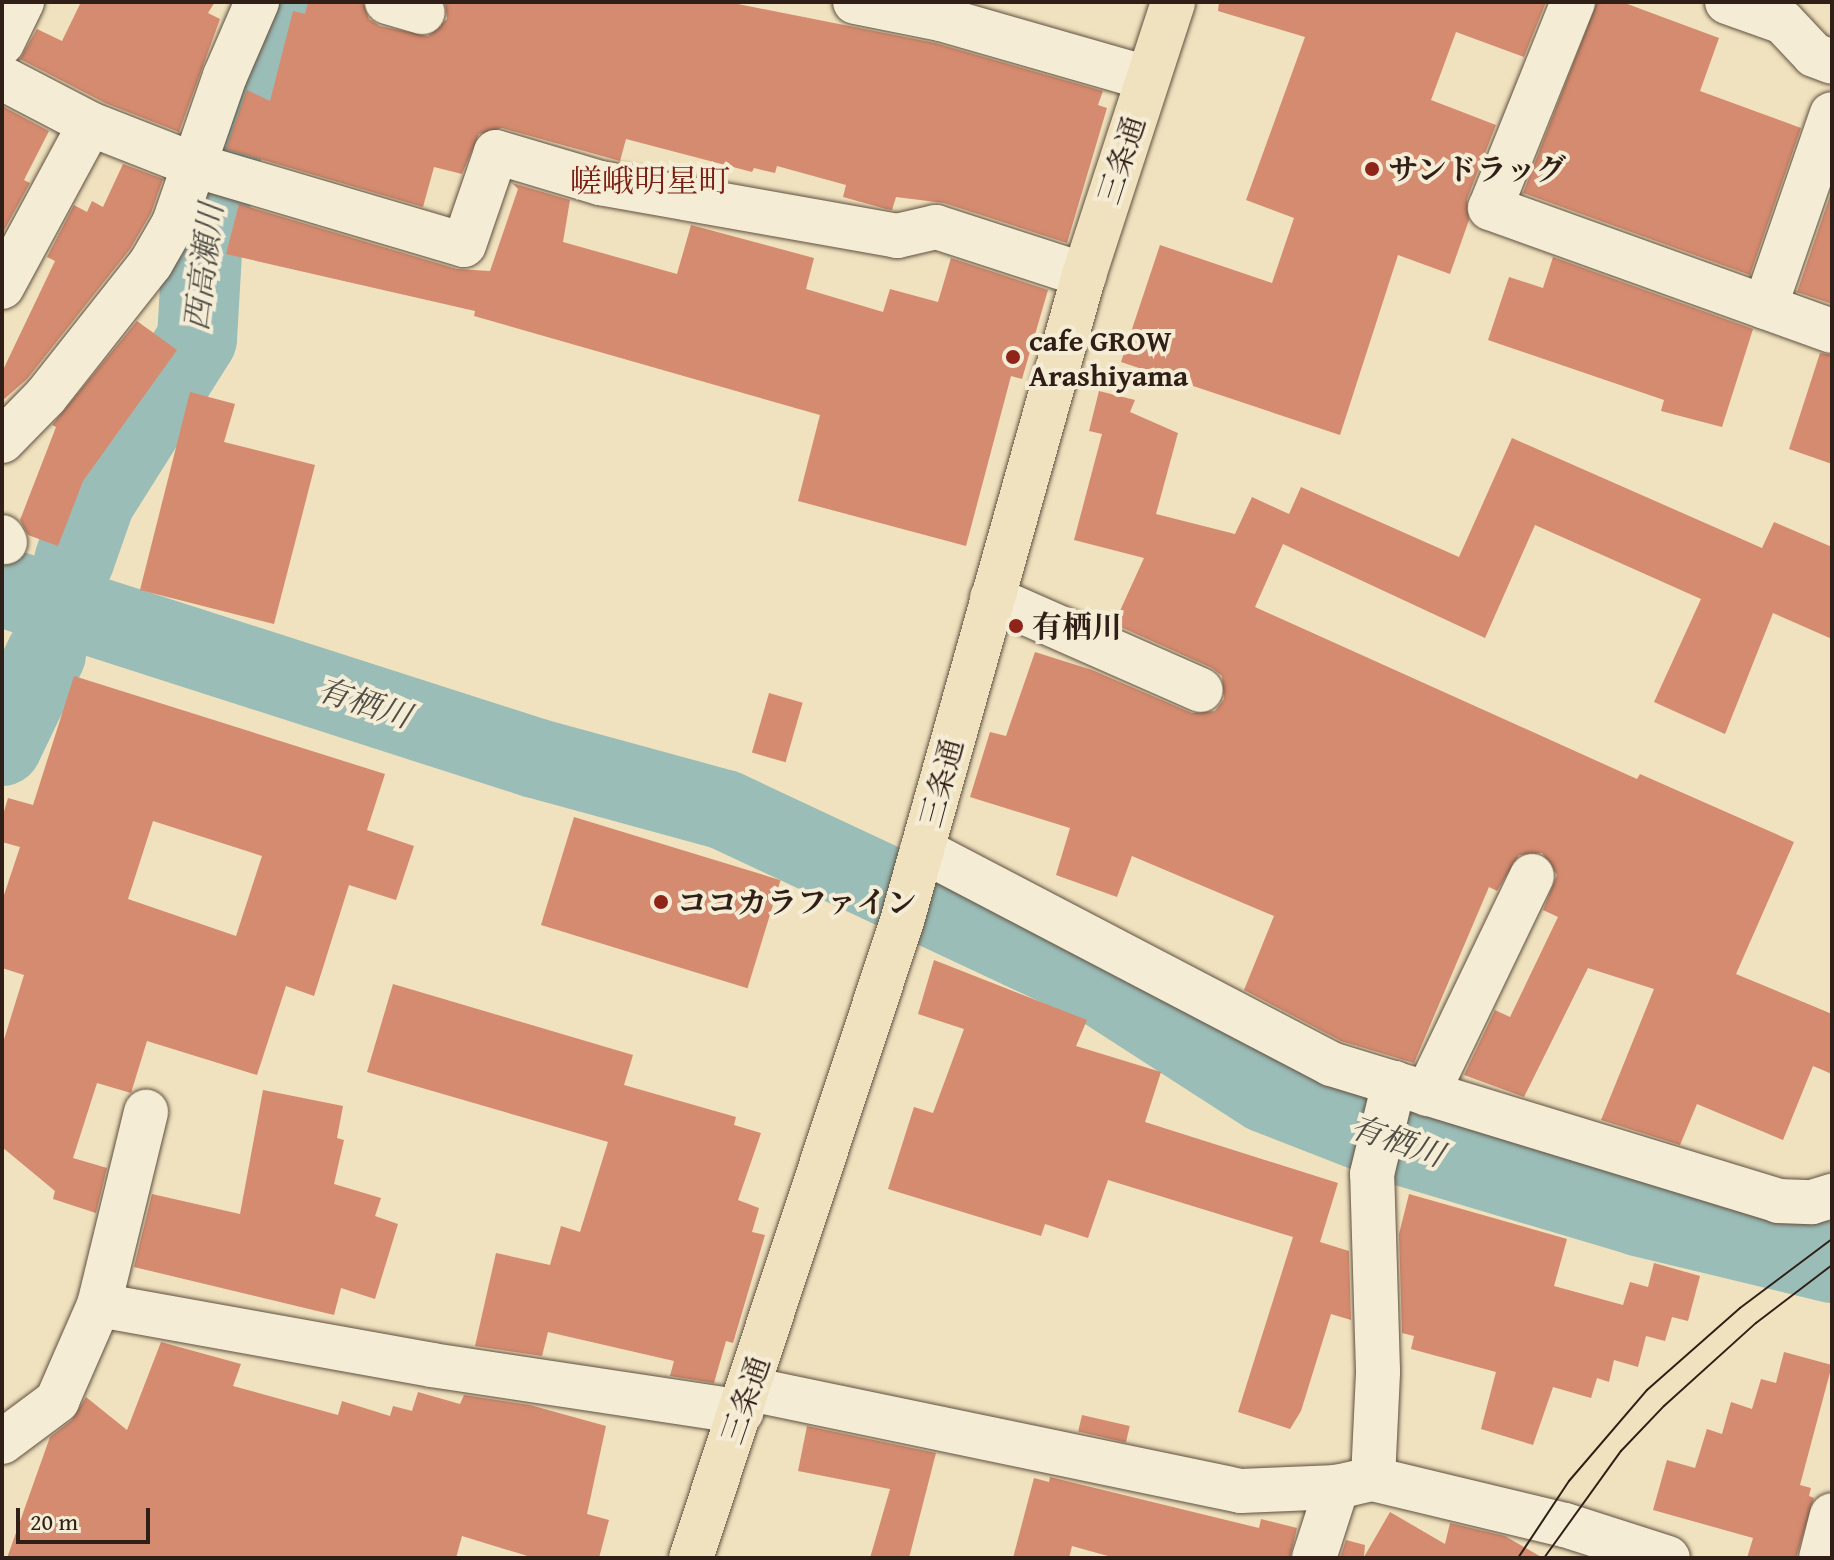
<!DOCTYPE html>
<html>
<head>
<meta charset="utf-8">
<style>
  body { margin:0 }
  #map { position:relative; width:1834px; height:1560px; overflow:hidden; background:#f0e2be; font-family:"Gentium Book Plus","Noto Serif JP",serif }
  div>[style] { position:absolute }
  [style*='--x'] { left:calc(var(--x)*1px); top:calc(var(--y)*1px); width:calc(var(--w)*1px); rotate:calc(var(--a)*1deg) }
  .river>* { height:80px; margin:-40px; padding:0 40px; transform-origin:40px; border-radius:40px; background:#9bbdb7 }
  .building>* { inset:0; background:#d58b6f; transform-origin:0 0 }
  .roads { filter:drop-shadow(0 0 2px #605041) drop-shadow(0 0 2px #605041) }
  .minor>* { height:44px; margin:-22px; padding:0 22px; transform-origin:22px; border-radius:22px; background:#f5ecd5 }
  .major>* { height:44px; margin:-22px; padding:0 22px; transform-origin:22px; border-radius:22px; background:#f0e2be }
  .tram>* { height:2px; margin:-1px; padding:0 1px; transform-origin:1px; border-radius:1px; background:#301f17 }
  .dots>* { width:22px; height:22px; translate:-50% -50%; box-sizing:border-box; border:4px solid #f5ecd5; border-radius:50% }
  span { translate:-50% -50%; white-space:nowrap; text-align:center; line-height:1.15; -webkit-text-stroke:8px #f5ecd5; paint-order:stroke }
  .street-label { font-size:30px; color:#301f17 }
  .poi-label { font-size:30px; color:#301f17; font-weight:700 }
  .left { translate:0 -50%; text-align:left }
  .neighbourhood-label { font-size:32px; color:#7a1f14 }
  .water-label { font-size:32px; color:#504e47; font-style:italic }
  .frame { position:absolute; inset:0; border:4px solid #301f17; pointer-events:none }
  .scale { position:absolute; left:16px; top:1508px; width:134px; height:36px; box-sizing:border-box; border:4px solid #301f17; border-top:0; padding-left:10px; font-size:24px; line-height:28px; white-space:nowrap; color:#301f17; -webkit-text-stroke:6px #f5ecd5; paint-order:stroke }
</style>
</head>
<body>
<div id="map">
  <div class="river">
    <div style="--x:74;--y:561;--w:64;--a:-70.7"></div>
    <div style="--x:95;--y:501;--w:191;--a:-57.8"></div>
    <div style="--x:197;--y:339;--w:105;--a:-86.7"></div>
    <div style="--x:203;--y:234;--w:89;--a:-77.1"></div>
    <div style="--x:223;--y:147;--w:132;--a:-70.1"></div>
    <div style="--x:268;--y:23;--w:25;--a:-58"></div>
    <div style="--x:2;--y:587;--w:560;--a:17.79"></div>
    <div style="--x:535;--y:758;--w:197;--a:15.3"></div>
    <div style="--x:725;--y:810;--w:408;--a:25.1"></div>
    <div style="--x:1095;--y:983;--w:203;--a:32.8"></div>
    <div style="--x:1266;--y:1093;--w:141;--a:21.3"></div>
    <div style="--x:1397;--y:1144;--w:252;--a:16.6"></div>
    <div style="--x:1638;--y:1216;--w:200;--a:13.6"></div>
    <div style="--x:2;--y:746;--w:102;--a:-64.4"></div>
  </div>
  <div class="building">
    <div style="clip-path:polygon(81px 2px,215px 2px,208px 13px,220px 19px,179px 132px,105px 103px,20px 59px,37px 29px,62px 41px)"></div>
    <div style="clip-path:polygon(308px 2px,363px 2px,369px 19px,380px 26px,428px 36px,447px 19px,445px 2px,728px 2px,935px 43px,1103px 91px,1098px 105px,1107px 108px,1067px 243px,944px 203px,896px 197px,892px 210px,886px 209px,843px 197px,846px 185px,777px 166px,775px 173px,754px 168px,752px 172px,626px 139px,620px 161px,502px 128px,479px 134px,462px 174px,434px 167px,423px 207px,226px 149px,247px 90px,270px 101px,293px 11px,305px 14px)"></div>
    <div style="clip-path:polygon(1219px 2px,1546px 2px,1524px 57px,1456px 32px,1431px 100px,1496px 125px,1467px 199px,1469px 220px,1450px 274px,1398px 255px,1340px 435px,1121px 362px,1160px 245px,1272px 283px,1294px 218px,1246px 200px,1305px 37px,1218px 11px)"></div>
    <div style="clip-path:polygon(1597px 2px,1622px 2px,1719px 38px,1700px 91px,1801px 128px,1750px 275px,1523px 193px)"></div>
    <div style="clip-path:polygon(2px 106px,49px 131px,24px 180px,30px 183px,2px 234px)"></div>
    <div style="clip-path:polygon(123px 164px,163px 179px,151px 213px,130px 249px,27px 379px,2px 401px,2px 372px,55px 261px,47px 257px,74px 205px,87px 212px,92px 201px,103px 207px)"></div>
    <div style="clip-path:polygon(512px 183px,570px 200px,563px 242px,677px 274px,691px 225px,814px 258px,806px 289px,883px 312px,890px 289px,938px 302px,951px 258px,1048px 290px,1022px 379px,1011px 376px,966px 546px,798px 501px,820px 415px,474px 316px,475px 311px,226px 254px,239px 204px,457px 269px,490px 271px,518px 189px)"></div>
    <div style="clip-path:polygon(1832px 190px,1832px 304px,1797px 292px)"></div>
    <div style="clip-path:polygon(1553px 257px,1753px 329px,1722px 427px,1661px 411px,1664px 400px,1488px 340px,1509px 277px,1543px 288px)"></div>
    <div style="clip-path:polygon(137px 321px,177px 350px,83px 481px,58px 546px,28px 535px,20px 520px,56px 427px,52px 425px)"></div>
    <div style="clip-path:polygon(1820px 353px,1832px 355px,1832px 464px,1789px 449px)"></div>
    <div style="clip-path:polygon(1099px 391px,1135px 400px,1130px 412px,1178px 433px,1156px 514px,1235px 534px,1252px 497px,1289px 514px,1301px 487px,1459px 557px,1512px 438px,1762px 548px,1774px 522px,1832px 547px,1832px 639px,1773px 613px,1725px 734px,1654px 702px,1701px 599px,1535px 525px,1485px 638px,1283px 544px,1255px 607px,1637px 779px,1640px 774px,1794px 842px,1736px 974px,1832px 1014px,1832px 1074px,1813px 1066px,1783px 1140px,1697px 1104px,1680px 1145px,1601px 1120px,1654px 989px,1588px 968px,1524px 1097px,1464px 1075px,1495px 1010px,1510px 1017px,1558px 917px,1543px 910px,1557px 875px,1542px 853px,1519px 855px,1497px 891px,1489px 887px,1414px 1063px,1341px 1041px,1244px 990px,1274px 916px,1132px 856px,1117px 897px,1056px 875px,1070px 828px,970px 797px,990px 732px,1006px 736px,1035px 652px,1092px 670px,1192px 713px,1215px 711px,1224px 699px,1222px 676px,1212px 668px,1114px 624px,1144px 558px,1074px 540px,1102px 434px,1089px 431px)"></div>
    <div style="clip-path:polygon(190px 392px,235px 404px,224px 442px,315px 465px,274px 624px,140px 590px)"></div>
    <div style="clip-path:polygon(evenodd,74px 676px,385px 774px,367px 830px,414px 846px,396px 900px,349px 885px,314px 996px,286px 986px,257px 1075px,147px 1041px,131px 1093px,97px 1083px,73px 1158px,107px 1168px,96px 1213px,53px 1199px,55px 1191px,2px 1147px,2px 1046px,24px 975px,2px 968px,2px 901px,20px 847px,2px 842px,2px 818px,8px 798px,33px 805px,74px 676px,153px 821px,262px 856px,236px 936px,128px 899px,153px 821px)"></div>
    <div style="left:769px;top:693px;width:35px;height:62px;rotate:16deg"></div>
    <div style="left:574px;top:817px;width:216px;height:113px;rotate:17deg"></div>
    <div style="clip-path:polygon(934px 960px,1087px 1020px,1076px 1046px,1161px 1072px,1145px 1122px,1338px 1183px,1320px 1242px,1349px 1251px,1351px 1320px,1331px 1314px,1301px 1411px,1290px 1429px,1238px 1412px,1293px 1237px,1108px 1180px,1088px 1238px,1045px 1224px,1041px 1236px,888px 1189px,914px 1107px,933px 1113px,964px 1029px,918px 1014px)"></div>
    <div style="clip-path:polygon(393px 984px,633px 1055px,624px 1085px,736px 1117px,734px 1125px,761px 1133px,738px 1200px,759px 1208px,752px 1232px,765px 1235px,733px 1343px,726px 1341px,714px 1383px,670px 1376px,674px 1361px,548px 1332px,542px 1356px,475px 1346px,496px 1253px,550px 1265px,561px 1226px,580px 1232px,608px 1142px,367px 1072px)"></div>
    <div style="clip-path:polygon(263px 1090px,343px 1106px,337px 1138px,344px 1140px,334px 1184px,381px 1198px,375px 1216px,398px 1224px,375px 1299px,341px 1288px,334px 1315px,134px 1267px,152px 1194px,240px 1214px)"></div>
    <div style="clip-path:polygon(1409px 1194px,1567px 1239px,1554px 1286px,1623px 1305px,1630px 1282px,1648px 1287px,1654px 1263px,1700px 1276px,1688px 1321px,1672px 1317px,1665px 1341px,1646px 1336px,1638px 1367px,1614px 1360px,1609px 1382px,1597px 1378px,1591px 1398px,1553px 1387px,1533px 1445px,1481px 1429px,1496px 1372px,1411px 1349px,1414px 1336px,1402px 1333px,1399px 1234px)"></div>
    <div style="clip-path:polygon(161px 1342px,241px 1364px,233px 1386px,338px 1415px,342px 1401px,390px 1416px,393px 1406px,412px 1411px,418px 1392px,460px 1404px,464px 1395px,530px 1405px,606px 1426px,587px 1514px,609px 1520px,599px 1558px,534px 1558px,462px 1536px,456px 1558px,7px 1558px,50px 1437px,72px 1420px,86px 1397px,127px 1430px)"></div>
    <div style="clip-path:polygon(1784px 1352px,1832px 1365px,1800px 1485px,1811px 1488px,1809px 1496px,1814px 1498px,1796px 1558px,1747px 1558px,1753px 1538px,1653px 1510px,1667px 1460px,1695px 1468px,1707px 1429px,1722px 1434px,1731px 1402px,1752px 1409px,1761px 1379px,1776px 1383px)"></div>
    <div style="left:1082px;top:1415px;width:49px;height:17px;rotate:13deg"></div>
    <div style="clip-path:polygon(807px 1426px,936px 1453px,909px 1558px,870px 1558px,890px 1489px,798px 1471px)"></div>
    <div style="clip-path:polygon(1050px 1477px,1259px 1528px,1261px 1519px,1297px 1528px,1290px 1558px,1115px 1558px,1072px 1546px,1069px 1558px,1013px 1558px,1034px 1478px,1049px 1482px)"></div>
    <div style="clip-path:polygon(1390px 1512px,1445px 1544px,1450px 1523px,1505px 1536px,1543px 1558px,1340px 1558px,1346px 1540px,1365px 1545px,1364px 1557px)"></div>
  </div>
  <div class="roads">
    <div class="minor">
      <div style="--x:387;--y:2;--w:37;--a:16"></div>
      <div style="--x:855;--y:2;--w:88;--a:11.2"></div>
      <div style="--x:941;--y:19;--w:214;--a:16"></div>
      <div style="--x:1573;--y:2;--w:222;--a:111.9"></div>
      <div style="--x:1490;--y:208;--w:363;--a:19.8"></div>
      <div style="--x:1727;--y:2;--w:59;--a:19.7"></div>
      <div style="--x:1783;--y:22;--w:45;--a:46.8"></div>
      <div style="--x:1814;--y:55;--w:19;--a:21"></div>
      <div style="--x:2;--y:43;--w:46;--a:-64"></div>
      <div style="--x:2;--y:78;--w:99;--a:27.6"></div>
      <div style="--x:90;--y:124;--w:115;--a:21.4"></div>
      <div style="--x:197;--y:166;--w:278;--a:16.5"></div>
      <div style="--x:464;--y:245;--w:98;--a:-71"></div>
      <div style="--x:496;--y:152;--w:109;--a:16.6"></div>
      <div style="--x:600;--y:183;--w:302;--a:10.1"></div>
      <div style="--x:897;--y:236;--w:40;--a:-13"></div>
      <div style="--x:936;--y:227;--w:156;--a:18"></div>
      <div style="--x:2;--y:287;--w:185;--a:-61.6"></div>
      <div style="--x:1765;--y:307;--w:204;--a:-70.9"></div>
      <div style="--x:2;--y:441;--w:63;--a:-45.6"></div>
      <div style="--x:46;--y:396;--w:169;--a:-51.7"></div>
      <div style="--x:151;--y:263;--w:46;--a:-60.1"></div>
      <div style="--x:174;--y:223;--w:156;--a:-70.9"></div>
      <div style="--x:225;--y:76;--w:81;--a:-66.6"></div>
      <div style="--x:2;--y:537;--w:6;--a:59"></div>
      <div style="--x:992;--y:598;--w:228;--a:23.8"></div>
      <div style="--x:922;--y:850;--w:462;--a:27.6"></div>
      <div style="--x:1331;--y:1064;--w:468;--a:17"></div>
      <div style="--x:1778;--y:1201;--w:34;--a:2"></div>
      <div style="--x:1812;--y:1202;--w:21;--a:-17"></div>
      <div style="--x:1427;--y:1094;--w:242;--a:-64.3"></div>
      <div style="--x:99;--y:1305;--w:199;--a:-76.3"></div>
      <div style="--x:750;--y:1389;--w:501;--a:11.74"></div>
      <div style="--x:1241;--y:1491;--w:96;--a:-2.4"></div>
      <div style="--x:1337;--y:1487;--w:37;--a:-13"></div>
      <div style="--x:1373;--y:1479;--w:197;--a:13.5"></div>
      <div style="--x:1565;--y:1525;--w:108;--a:17.8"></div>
      <div style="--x:2;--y:1442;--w:69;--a:-36.7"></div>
      <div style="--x:57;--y:1401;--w:105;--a:-66.4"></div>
      <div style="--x:99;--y:1305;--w:338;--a:10.2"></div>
      <div style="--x:432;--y:1365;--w:313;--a:8.6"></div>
      <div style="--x:1373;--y:1479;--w:108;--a:-87.3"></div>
      <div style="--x:1378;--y:1371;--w:197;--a:-91.7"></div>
      <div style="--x:1372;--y:1174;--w:94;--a:-76.4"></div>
      <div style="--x:1314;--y:1558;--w:75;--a:-72.1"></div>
      <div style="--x:1821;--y:1558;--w:44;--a:-75.7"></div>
    </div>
    <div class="major">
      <div style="--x:691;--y:1558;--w:671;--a:-71.67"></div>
      <div style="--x:902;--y:921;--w:671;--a:-74.27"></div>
      <div style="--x:1084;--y:275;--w:287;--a:-71.9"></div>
    </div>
  </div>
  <div class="tram">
    <div style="--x:1518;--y:1558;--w:92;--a:-56.5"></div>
    <div style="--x:1569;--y:1481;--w:120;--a:-49.4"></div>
    <div style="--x:1647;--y:1390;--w:124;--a:-41.4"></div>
    <div style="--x:1740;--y:1308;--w:115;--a:-36.9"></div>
    <div style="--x:1544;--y:1558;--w:132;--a:-54.3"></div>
    <div style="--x:1621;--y:1451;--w:62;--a:-46.3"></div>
    <div style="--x:1664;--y:1406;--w:124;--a:-42.1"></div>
    <div style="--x:1756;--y:1323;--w:96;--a:-37.3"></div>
  </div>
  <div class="dots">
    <div style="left:1372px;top:169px;background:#8f2418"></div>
    <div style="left:1013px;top:357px;background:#8f2418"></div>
    <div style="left:1016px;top:626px;background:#8f2418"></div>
    <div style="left:661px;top:902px;background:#8f2418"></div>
  </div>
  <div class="street-label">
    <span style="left:1121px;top:160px;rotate:-72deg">三条通</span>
    <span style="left:941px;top:783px;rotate:-75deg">三条通</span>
    <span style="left:745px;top:1400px;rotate:-71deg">三条通</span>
  </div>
  <div class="poi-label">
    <span class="left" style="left:1388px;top:169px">サンドラッグ</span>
    <span class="left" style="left:1029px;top:357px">cafe GROW<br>Arashiyama</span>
    <span class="left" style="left:1032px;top:626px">有栖川</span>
    <span class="left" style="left:677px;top:902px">ココカラファイン</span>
  </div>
  <div class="neighbourhood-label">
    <span style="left:650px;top:181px">嵯峨明星町</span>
  </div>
  <div class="water-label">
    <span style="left:204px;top:267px;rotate:-83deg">西高瀬川</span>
    <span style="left:364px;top:703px;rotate:18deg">有栖川</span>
    <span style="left:1397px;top:1141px;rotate:19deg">有栖川</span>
  </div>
  <div class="frame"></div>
  <div class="scale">20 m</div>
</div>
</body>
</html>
